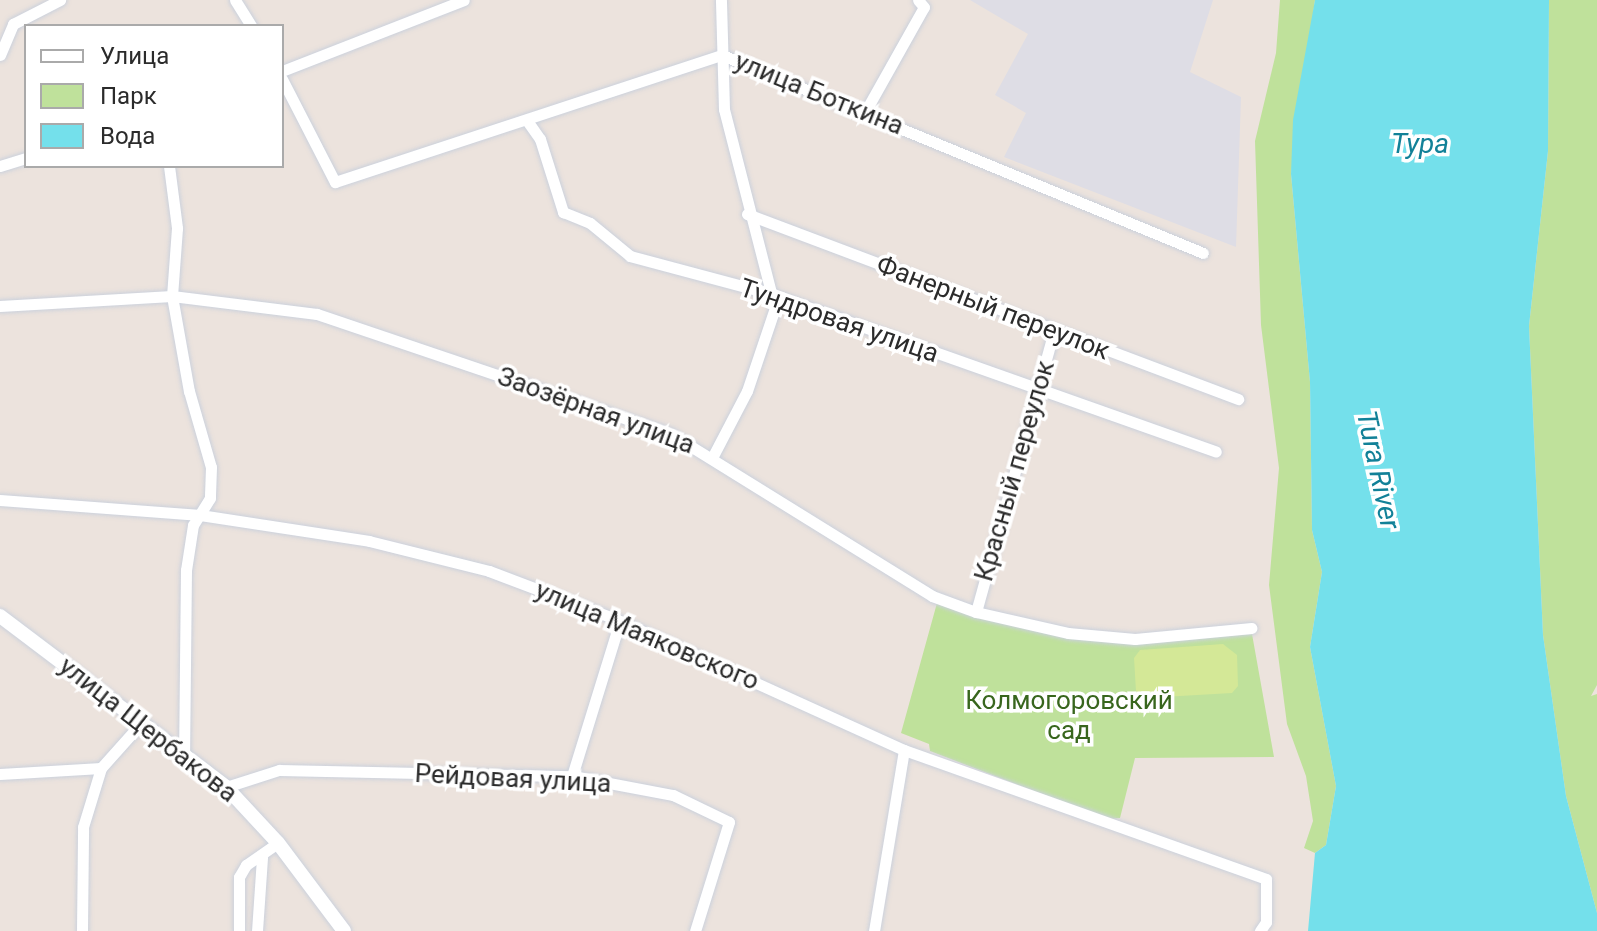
<!DOCTYPE html>
<html>
<head>
<meta charset="utf-8">
<style>
  body { margin:0 }
  #map { position:relative; width:1597px; height:931px; overflow:hidden; background:#ece3dd; font-family:Roboto,sans-serif }
  div>[style] { position:absolute }
  [style*='--x'] { left:calc(var(--x)*1px); top:calc(var(--y)*1px); width:calc(var(--w)*1px); rotate:calc(var(--a)*1deg) }
  .industrial>* { inset:0; background:#dedde5 }
  .green>* { inset:0; background:#bfe19b }
  .pitch>* { inset:0; background:#d4e897 }
  .water>* { inset:0; background:#74e0eb }
  .roads { filter:drop-shadow(0 0 2px #cbd1dc) drop-shadow(0 0 2px #cbd1dc) }
  .minor>* { height:11px; margin:-5.5px; padding:0 5.5px; transform-origin:5.5px; border-radius:5.5px; background:#fff }
  .tertiary>* { height:14px; margin:-7px; padding:0 7px; transform-origin:7px; border-radius:7px; background:#fff }
  span { translate:-50% -50%; white-space:nowrap; text-align:center; line-height:1.15; -webkit-text-stroke:7px #fff; paint-order:stroke }
  .street-label { font-size:26px; color:#2b2b2b }
  .park-label { font-size:26px; color:#38661d }
  .water-label { font-size:28px; color:#128198; font-style:italic }
  .legend { position:absolute; left:24px; top:24px; width:260px; height:144px; box-sizing:border-box; background:#fff; border:2px solid #aaa; margin:0; padding:10px 14px; list-style:none; font-size:24px; color:#2b2b2b }
  .legend li { display:flex; align-items:center; gap:16px; height:40px }
  .legend b { width:40px; border:2px solid #aaa }
</style>
</head>
<body>
<div id="map">
  <div class="industrial">
    <div style="clip-path:polygon(970px 0,1213px 0,1190px 72px,1241px 97px,1236px 247px,1004px 157px,1026px 113px,995px 95px,1028px 34px)"></div>
  </div>
  <div class="green">
    <div style="clip-path:polygon(1280px 0,1315px 0,1291px 174px,1310px 382px,1312px 530px,1322px 572px,1310px 647px,1336px 786px,1326px 845px,1315px 853px,1304px 848px,1313px 821px,1306px 776px,1287px 724px,1269px 585px,1279px 468px,1261px 325px,1255px 141px,1276px 53px)"></div>
    <div style="clip-path:polygon(1549px 0,1597px 0,1597px 685px,1591px 696px,1597px 694px,1597px 913px,1566px 796px,1543px 635px,1529px 326px,1548px 151px)"></div>
    <div style="clip-path:polygon(937px 603px,1135px 643px,1252px 634px,1274px 757px,1135px 758px,1120px 818px,1107px 819px,930px 751px,929px 744px,901px 733px)"></div>
  </div>
  <div class="pitch">
    <div style="clip-path:polygon(1223px 644px,1237px 655px,1238px 686px,1232px 693px,1145px 698px,1136px 691px,1134px 658px,1140px 650px)"></div>
  </div>
  <div class="water">
    <div style="clip-path:polygon(1315px 0,1549px 0,1548px 151px,1529px 326px,1543px 635px,1566px 796px,1597px 913px,1597px 931px,1308px 931px,1315px 853px,1326px 845px,1336px 786px,1310px 647px,1322px 572px,1312px 530px,1310px 382px,1291px 174px,1293px 120px)"></div>
  </div>
  <div class="roads">
    <div class="minor">
      <div style="--x:235;--y:0;--w:31;--a:58"></div>
      <div style="--x:0;--y:55;--w:34;--a:-67"></div>
      <div style="--x:13;--y:24;--w:53;--a:-27.1"></div>
      <div style="--x:282;--y:71;--w:195;--a:-21.3"></div>
      <div style="--x:282;--y:79;--w:116;--a:62.8"></div>
      <div style="--x:335;--y:182;--w:407;--a:-18.2"></div>
      <div style="--x:722;--y:55;--w:520;--a:22.37"></div>
      <div style="--x:865;--y:112;--w:120;--a:-60.7"></div>
      <div style="--x:924;--y:7;--w:9;--a:-131"></div>
      <div style="--x:528;--y:122;--w:21;--a:55"></div>
      <div style="--x:540;--y:139;--w:77;--a:72.5"></div>
      <div style="--x:563;--y:212;--w:29;--a:22"></div>
      <div style="--x:590;--y:223;--w:52;--a:39.5"></div>
      <div style="--x:630;--y:256;--w:143;--a:15"></div>
      <div style="--x:768;--y:293;--w:475;--a:19.5"></div>
      <div style="--x:0;--y:166;--w:27;--a:-17"></div>
      <div style="--x:169;--y:166;--w:63;--a:82.6"></div>
      <div style="--x:177;--y:228;--w:68;--a:94.2"></div>
      <div style="--x:172;--y:296;--w:97;--a:79.9"></div>
      <div style="--x:189;--y:391;--w:79;--a:73.9"></div>
      <div style="--x:211;--y:467;--w:31;--a:92"></div>
      <div style="--x:210;--y:498;--w:32;--a:122"></div>
      <div style="--x:193;--y:525;--w:46;--a:98.8"></div>
      <div style="--x:186;--y:570;--w:183;--a:90.6"></div>
      <div style="--x:747;--y:214;--w:525;--a:20.65"></div>
      <div style="--x:0;--y:306;--w:172;--a:-3.3"></div>
      <div style="--x:172;--y:296;--w:146;--a:7.1"></div>
      <div style="--x:317;--y:314;--w:374;--a:18.7"></div>
      <div style="--x:671;--y:434;--w:307;--a:31.8"></div>
      <div style="--x:932;--y:596;--w:47;--a:20"></div>
      <div style="--x:976;--y:612;--w:94;--a:12.9"></div>
      <div style="--x:1068;--y:633;--w:67;--a:5.1"></div>
      <div style="--x:1135;--y:639;--w:117;--a:-5.4"></div>
      <div style="--x:713;--y:456;--w:73;--a:-62.4"></div>
      <div style="--x:747;--y:391;--w:88;--a:-71.4"></div>
      <div style="--x:775;--y:308;--w:205;--a:-104.4"></div>
      <div style="--x:724;--y:109;--w:109;--a:-91.6"></div>
      <div style="--x:0;--y:500;--w:201;--a:4.3"></div>
      <div style="--x:200;--y:515;--w:171;--a:8.7"></div>
      <div style="--x:369;--y:541;--w:124;--a:14"></div>
      <div style="--x:489;--y:571;--w:133;--a:20.8"></div>
      <div style="--x:613;--y:618;--w:320;--a:24.4"></div>
      <div style="--x:904;--y:750;--w:384;--a:19.6"></div>
      <div style="--x:1266;--y:879;--w:43;--a:90"></div>
      <div style="--x:1266;--y:922;--w:11;--a:124"></div>
      <div style="--x:976;--y:612;--w:292;--a:-74.5"></div>
      <div style="--x:0;--y:774;--w:101;--a:-3.4"></div>
      <div style="--x:101;--y:768;--w:63;--a:-48.2"></div>
      <div style="--x:572;--y:776;--w:162;--a:-72.8"></div>
      <div style="--x:226;--y:787;--w:56;--a:-17.8"></div>
      <div style="--x:279;--y:770;--w:293;--a:1.2"></div>
      <div style="--x:572;--y:776;--w:103;--a:10.7"></div>
      <div style="--x:673;--y:795;--w:62;--a:25.7"></div>
      <div style="--x:729;--y:822;--w:114;--a:107.3"></div>
      <div style="--x:82;--y:931;--w:104;--a:-89.4"></div>
      <div style="--x:83;--y:827;--w:62;--a:-73"></div>
      <div style="--x:239;--y:931;--w:54;--a:-90"></div>
      <div style="--x:239;--y:877;--w:14;--a:-60"></div>
      <div style="--x:246;--y:865;--w:39;--a:-35"></div>
      <div style="--x:257;--y:931;--w:74;--a:-86.1"></div>
      <div style="--x:874;--y:931;--w:183;--a:-80.6"></div>
    </div>
    <div class="tertiary">
      <div style="--x:0;--y:616;--w:283;--a:37.1"></div>
      <div style="--x:226;--y:787;--w:76;--a:47.1"></div>
      <div style="--x:278;--y:843;--w:110;--a:53.1"></div>
    </div>
  </div>
  <div class="street-label">
    <span style="left:819px;top:94px;rotate:22deg">улица Боткина</span>
    <span style="left:993px;top:308px;rotate:21deg">Фанерный переулок</span>
    <span style="left:839px;top:321px;rotate:19deg">Тундровая улица</span>
    <span style="left:596px;top:411px;rotate:20deg">Заозёрная улица</span>
    <span style="left:1015px;top:471px;rotate:-74deg">Красный переулок</span>
    <span style="left:647px;top:636px;rotate:23deg">улица Маяковского</span>
    <span style="left:148px;top:730px;rotate:38deg">улица Щербакова</span>
    <span style="left:513px;top:779px;rotate:3deg">Рейдовая улица</span>
  </div>
  <div class="park-label">
    <span style="left:1069px;top:716px">Колмогоровский<br>сад</span>
  </div>
  <div class="water-label">
    <span style="left:1420px;top:144px">Тура</span>
    <span style="left:1378px;top:470px;rotate:78deg">Tura River</span>
  </div>
  <ul class="legend">
  <li><b style="height:10px;background:#fff"></b>Улица</li>
  <li><b style="height:22px;background:#bfe19b"></b>Парк</li>
  <li><b style="height:22px;background:#74e0eb"></b>Вода</li>
  </ul>
</div>
</body>
</html>
